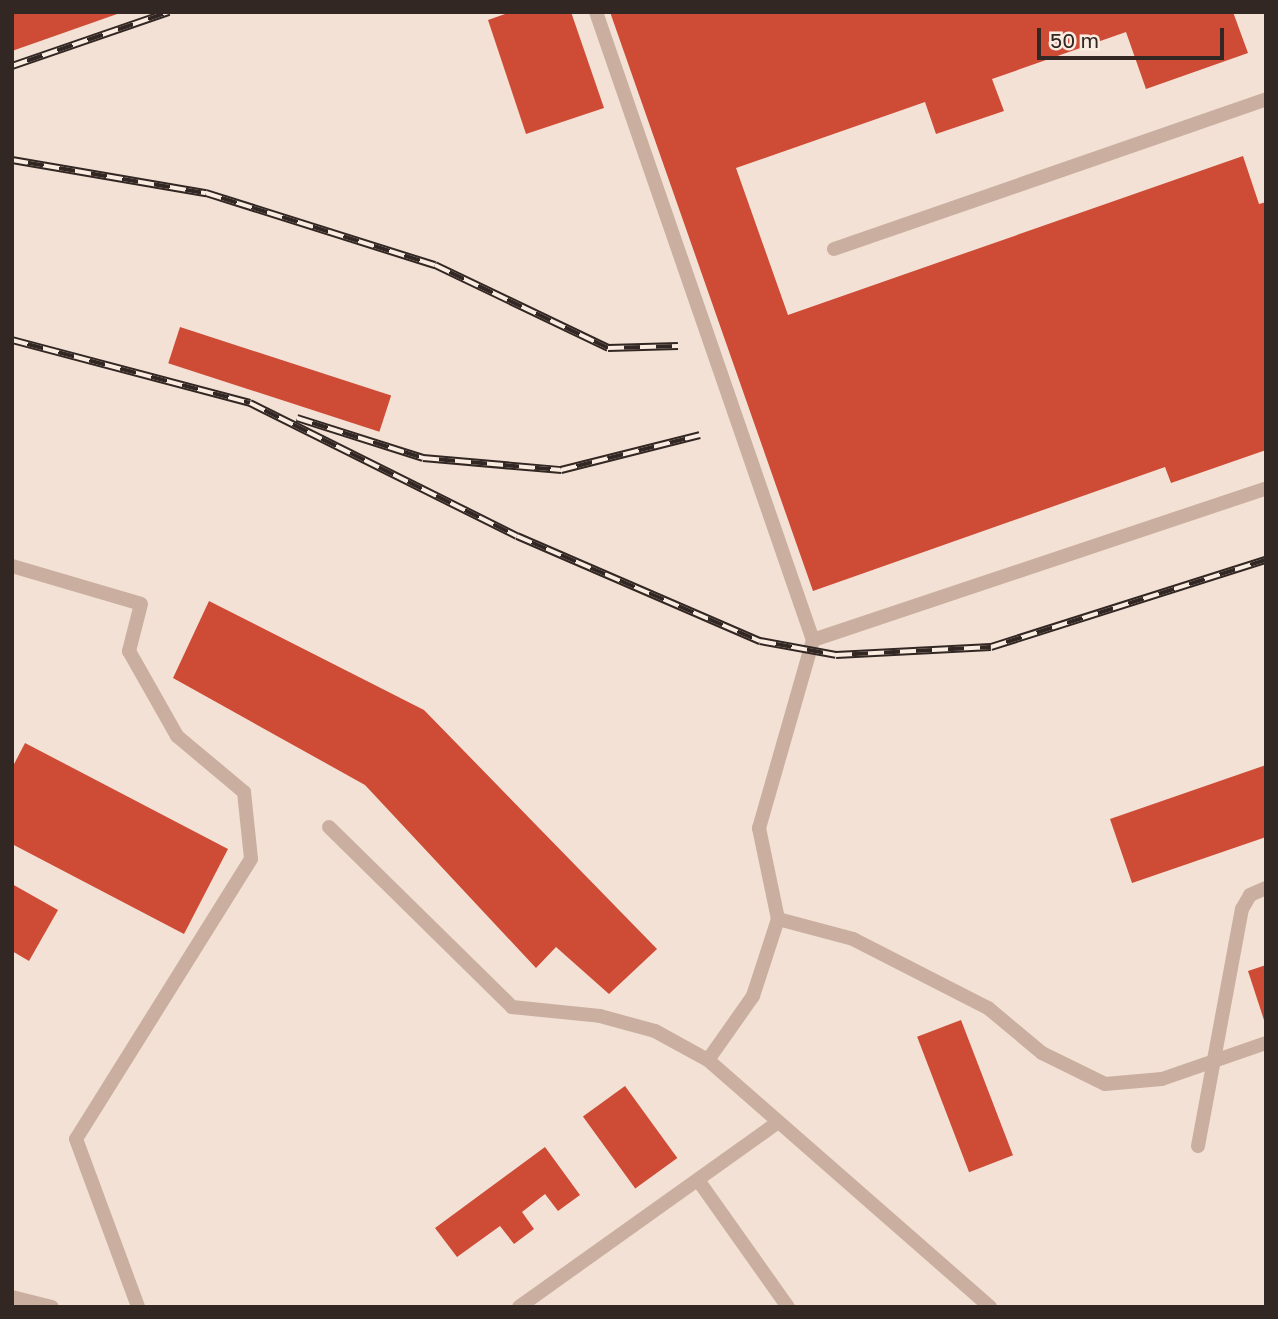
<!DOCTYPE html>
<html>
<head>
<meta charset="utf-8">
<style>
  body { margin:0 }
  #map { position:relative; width:1278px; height:1319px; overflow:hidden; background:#f2e1d4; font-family:"Golos Text",sans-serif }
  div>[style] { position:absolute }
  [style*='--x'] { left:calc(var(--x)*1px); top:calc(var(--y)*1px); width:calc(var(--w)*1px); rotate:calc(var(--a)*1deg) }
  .building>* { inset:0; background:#ce4b36; transform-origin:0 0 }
  .lane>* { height:14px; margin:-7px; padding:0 7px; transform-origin:7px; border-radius:7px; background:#caafa0 }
  .rail>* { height:8px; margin-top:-4px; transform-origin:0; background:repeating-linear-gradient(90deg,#faece0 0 16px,#332724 0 32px); box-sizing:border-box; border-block:2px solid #332724 }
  span { translate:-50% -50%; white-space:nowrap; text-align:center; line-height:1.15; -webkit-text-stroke:5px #faece0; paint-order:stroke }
  .frame { position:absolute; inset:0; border:14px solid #332724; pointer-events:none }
  .scale { position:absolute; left:1037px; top:28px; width:187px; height:32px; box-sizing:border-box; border:4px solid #332724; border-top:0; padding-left:9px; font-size:21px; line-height:24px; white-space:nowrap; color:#332724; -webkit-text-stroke:5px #faece0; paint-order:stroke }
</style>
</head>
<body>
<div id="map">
  <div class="building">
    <div style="clip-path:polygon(12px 12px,120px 12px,120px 13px,12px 51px)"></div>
    <div style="clip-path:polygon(511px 12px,571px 12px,604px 108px,526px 134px,488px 20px)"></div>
    <div style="clip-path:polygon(610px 12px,1233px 12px,1248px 53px,1146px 89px,1126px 32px,992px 79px,1004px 111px,936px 134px,925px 102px,736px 168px,788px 315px,1243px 156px,1259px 204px,1266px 202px,1266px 450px,1171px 483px,1165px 467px,813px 591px)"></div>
    <div style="left:180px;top:327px;width:222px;height:38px;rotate:18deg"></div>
    <div style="clip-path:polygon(209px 601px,424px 710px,657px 949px,609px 994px,556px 947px,536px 968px,365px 785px,173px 678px)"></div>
    <div style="clip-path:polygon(25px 743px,228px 849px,184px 934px,12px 844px,12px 768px)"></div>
    <div style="clip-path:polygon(1266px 765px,1266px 837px,1132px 883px,1110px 819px)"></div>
    <div style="clip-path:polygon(12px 884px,58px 910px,29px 961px,12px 951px)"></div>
    <div style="clip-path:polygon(1266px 965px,1266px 1019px,1264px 1020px,1248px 971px)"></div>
    <div style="left:961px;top:1020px;width:145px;height:47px;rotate:69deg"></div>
    <div style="left:625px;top:1086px;width:89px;height:52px;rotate:54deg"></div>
    <div style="clip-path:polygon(545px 1147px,580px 1195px,558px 1211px,545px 1194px,522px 1212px,534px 1229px,514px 1244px,500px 1226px,457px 1257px,435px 1228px)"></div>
  </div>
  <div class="lane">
    <div style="--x:596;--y:12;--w:664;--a:70.94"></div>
    <div style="--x:813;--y:640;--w:478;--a:-18.5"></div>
    <div style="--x:834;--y:249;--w:457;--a:-19.1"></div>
    <div style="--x:12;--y:566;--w:134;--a:16.4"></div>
    <div style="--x:141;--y:604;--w:49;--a:104.3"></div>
    <div style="--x:129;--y:651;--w:98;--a:60.5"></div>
    <div style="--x:177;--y:736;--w:87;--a:39.9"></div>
    <div style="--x:244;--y:792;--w:67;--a:84"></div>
    <div style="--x:251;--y:859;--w:330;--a:122"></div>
    <div style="--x:76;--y:1139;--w:179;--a:69.7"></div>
    <div style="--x:813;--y:640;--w:196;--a:106"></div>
    <div style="--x:759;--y:828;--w:93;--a:78.2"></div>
    <div style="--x:778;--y:919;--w:81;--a:108"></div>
    <div style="--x:753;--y:996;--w:78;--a:125.1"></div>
    <div style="--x:708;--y:1060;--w:375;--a:41.2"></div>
    <div style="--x:329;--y:827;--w:257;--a:44.5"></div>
    <div style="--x:512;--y:1007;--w:88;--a:5.8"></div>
    <div style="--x:600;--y:1016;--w:57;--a:15.3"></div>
    <div style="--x:655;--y:1031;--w:60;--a:28.7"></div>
    <div style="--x:778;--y:919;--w:78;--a:14.9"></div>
    <div style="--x:853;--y:939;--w:152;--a:27.1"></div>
    <div style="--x:988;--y:1008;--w:70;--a:39.8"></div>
    <div style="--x:1042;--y:1053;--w:70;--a:26.2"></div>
    <div style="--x:1105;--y:1084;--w:57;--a:-5"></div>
    <div style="--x:1162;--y:1079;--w:110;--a:-19.1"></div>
    <div style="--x:1198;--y:1146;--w:241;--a:-79.5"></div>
    <div style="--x:1242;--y:909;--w:16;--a:-60"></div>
    <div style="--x:1250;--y:895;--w:17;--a:-24"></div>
    <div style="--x:698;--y:1180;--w:156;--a:54.7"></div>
    <div style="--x:12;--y:1297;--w:41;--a:14"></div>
    <div style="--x:519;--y:1307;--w:317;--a:-35.5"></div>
  </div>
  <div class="rail">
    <div style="--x:12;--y:66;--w:166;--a:-19"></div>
    <div style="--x:12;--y:160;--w:197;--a:9.7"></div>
    <div style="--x:206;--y:193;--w:240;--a:17.5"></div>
    <div style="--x:435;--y:265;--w:192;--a:25.6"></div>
    <div style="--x:608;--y:348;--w:70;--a:-1.6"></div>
    <div style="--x:12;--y:340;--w:246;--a:14.8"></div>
    <div style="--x:250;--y:403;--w:298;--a:26.5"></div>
    <div style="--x:517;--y:536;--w:265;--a:23.4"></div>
    <div style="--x:760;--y:641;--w:77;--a:10.4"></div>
    <div style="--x:836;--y:655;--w:155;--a:-3"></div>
    <div style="--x:991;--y:647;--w:288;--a:-17.6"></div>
    <div style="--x:297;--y:418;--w:132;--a:17.6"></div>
    <div style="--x:423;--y:458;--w:139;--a:5"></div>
    <div style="--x:561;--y:470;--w:143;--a:-14.1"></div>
  </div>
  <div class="frame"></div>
  <div class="scale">50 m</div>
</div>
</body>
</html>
